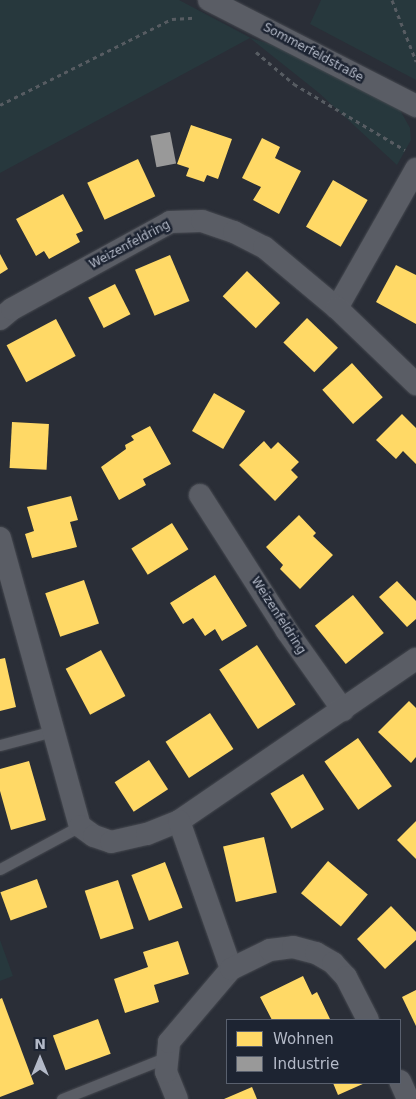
<!DOCTYPE html>
<html>
<head>
<meta charset="utf-8">
<style>
  body { margin:0 }
  #map { position:relative; width:416px; height:1099px; overflow:hidden; background:#2a2e37; font-family:"DejaVu Sans",sans-serif }
  div>[style] { position:absolute }
  [style*='--x'] { left:calc(var(--x)*1px); top:calc(var(--y)*1px); width:calc(var(--w)*1px); rotate:calc(var(--a)*1deg) }
  .green>* { inset:0; background:#27383d }
  .homes>* { inset:0; background:#ffd966; transform-origin:0 0 }
  .industry>* { inset:0; background:#999; transform-origin:0 0 }
  .path>* { height:3px; margin-top:-1.5px; transform-origin:0; background:repeating-linear-gradient(90deg,#575c62 0 4px,transparent 0 8px) }
  .roads { filter:drop-shadow(0 0 1px #464950) drop-shadow(0 0 1px #464950) }
  .lane>* { height:11px; margin:-5.5px; padding:0 5.5px; transform-origin:5.5px; border-radius:5.5px; background:#5a5d65 }
  .street>* { height:22px; margin:-11px; padding:0 11px; transform-origin:11px; border-radius:11px; background:#5a5d65 }
  span { translate:-50% -50%; white-space:nowrap; text-align:center; line-height:1.15; -webkit-text-stroke:5px #1d2432; paint-order:stroke }
  .street-label { font-size:12px; color:#b4bac8 }
  .legend { position:absolute; left:226px; top:1019px; width:175px; height:65px; box-sizing:border-box; background:#1d2432; border:1px solid #59606e; margin:0; padding:6px 9px; list-style:none; font-size:15px; color:#b4bac8 }
  .legend li { display:flex; align-items:center; gap:10px; height:25px }
  .legend b { width:25px; border:1px solid #59606e }
  .north { position:absolute; left:15px; top:1034px; width:50px; height:50px; -webkit-text-stroke:4px #1d2432; paint-order:stroke; rotate:0deg; font-size:14px; font-weight:700; line-height:20px; text-align:center; color:#b4bac8 }
  .north::after { content:''; display:block; margin:auto; width:18px; height:22px; background:#b4bac8; clip-path:polygon(50% 0,100% 100%,50% 72%,0 100%) }
</style>
</head>
<body>
<div id="map">
  <div class="green">
    <div style="clip-path:polygon(0 0,179px 0,251px 38px,288px 50px,400px 110px,410px 128px,411px 140px,397px 165px,319px 93px,250px 38px,0 173px)"></div>
    <div style="clip-path:polygon(321px 0,416px 0,416px 80px,310px 24px)"></div>
    <div style="clip-path:polygon(0 940px,13px 976px,0 981px)"></div>
  </div>
  <div class="homes">
    <div style="clip-path:polygon(191px 125px,232px 139px,218px 179px,207px 175px,204px 182px,186px 176px,189px 168px,177px 164px)"></div>
    <div style="clip-path:polygon(262px 138px,280px 147px,275px 158px,301px 171px,279px 214px,253px 200px,261px 187px,242px 178px)"></div>
    <div style="left:138px;top:159px;width:41px;height:56px;rotate:65deg"></div>
    <div style="left:333px;top:180px;width:40px;height:54px;rotate:30deg"></div>
    <div style="clip-path:polygon(63px 194px,83px 231px,76px 234px,80px 242px,49px 259px,44px 251px,36px 256px,16px 219px)"></div>
    <div style="clip-path:polygon(0 254px,8px 269px,0 274px)"></div>
    <div style="left:170px;top:255px;width:50px;height:38px;rotate:67deg"></div>
    <div style="clip-path:polygon(396px 265px,416px 275px,416px 324px,376px 302px)"></div>
    <div style="left:247px;top:271px;width:46px;height:35px;rotate:44deg"></div>
    <div style="left:115px;top:284px;width:34px;height:30px;rotate:63deg"></div>
    <div style="left:307px;top:318px;width:43px;height:34px;rotate:44deg"></div>
    <div style="left:56px;top:319px;width:42px;height:56px;rotate:62deg"></div>
    <div style="left:352px;top:363px;width:46px;height:40px;rotate:48deg"></div>
    <div style="left:214px;top:393px;width:36px;height:44px;rotate:30deg"></div>
    <div style="clip-path:polygon(402px 414px,416px 428px,416px 464px,403px 451px,396px 459px,376px 440px)"></div>
    <div style="left:12px;top:422px;width:37px;height:46px;rotate:3deg"></div>
    <div style="clip-path:polygon(150px 426px,171px 464px,143px 479px,146px 485px,119px 500px,101px 467px,126px 449px,125px 445px,134px 440px,131px 436px)"></div>
    <div style="clip-path:polygon(264px 441px,271px 449px,278px 442px,299px 462px,291px 470px,298px 477px,275px 501px,239px 465px)"></div>
    <div style="clip-path:polygon(71px 496px,78px 520px,70px 522px,77px 547px,32px 558px,25px 534px,34px 531px,27px 507px)"></div>
    <div style="clip-path:polygon(299px 515px,316px 533px,313px 536px,333px 555px,300px 589px,280px 569px,283px 565px,266px 547px)"></div>
    <div style="left:172px;top:523px;width:31px;height:48px;rotate:58deg"></div>
    <div style="clip-path:polygon(215px 575px,247px 626px,222px 641px,215px 629px,205px 636px,193px 618px,183px 624px,170px 603px)"></div>
    <div style="left:84px;top:580px;width:46px;height:41px;rotate:71deg"></div>
    <div style="clip-path:polygon(397px 581px,416px 601px,416px 619px,407px 627px,379px 597px)"></div>
    <div style="left:353px;top:595px;width:49px;height:49px;rotate:51deg"></div>
    <div style="left:257px;top:645px;width:71px;height:45px;rotate:57deg"></div>
    <div style="left:101px;top:650px;width:52px;height:40px;rotate:62deg"></div>
    <div style="clip-path:polygon(5px 658px,16px 707px,0 711px,0 659px)"></div>
    <div style="clip-path:polygon(409px 701px,416px 708px,416px 757px,411px 763px,378px 732px)"></div>
    <div style="left:210px;top:713px;width:43px;height:53px;rotate:57deg"></div>
    <div style="left:358px;top:738px;width:59px;height:41px;rotate:55deg"></div>
    <div style="left:149px;top:760px;width:35px;height:41px;rotate:57deg"></div>
    <div style="clip-path:polygon(29px 761px,46px 820px,11px 830px,0 791px,0 769px)"></div>
    <div style="left:303px;top:774px;width:41px;height:38px;rotate:59deg"></div>
    <div style="clip-path:polygon(416px 821px,416px 859px,397px 840px)"></div>
    <div style="left:264px;top:837px;width:57px;height:42px;rotate:77deg"></div>
    <div style="left:328px;top:861px;width:52px;height:42px;rotate:40deg"></div>
    <div style="left:165px;top:862px;width:49px;height:36px;rotate:69deg"></div>
    <div style="left:37px;top:879px;width:30px;height:39px;rotate:70deg"></div>
    <div style="left:118px;top:880px;width:51px;height:35px;rotate:72deg"></div>
    <div style="clip-path:polygon(391px 906px,416px 932px,416px 940px,385px 969px,357px 939px)"></div>
    <div style="clip-path:polygon(178px 941px,189px 974px,154px 985px,159px 1002px,125px 1013px,114px 979px,148px 967px,143px 952px)"></div>
    <div style="clip-path:polygon(303px 976px,312px 995px,317px 992px,330px 1019px,272px 1020px,260px 997px)"></div>
    <div style="clip-path:polygon(416px 990px,416px 1026px,402px 997px)"></div>
    <div style="clip-path:polygon(2px 998px,34px 1084px,0 1097px,0 999px)"></div>
    <div style="left:98px;top:1019px;width:37px;height:48px;rotate:70deg"></div>
    <div style="clip-path:polygon(333px 1083px,365px 1083px,338px 1095px)"></div>
    <div style="clip-path:polygon(252px 1087px,257px 1099px,224px 1099px)"></div>
  </div>
  <div class="industry">
    <div style="left:170px;top:132px;width:32px;height:20px;rotate:79deg"></div>
  </div>
  <div class="path">
    <div style="--x:392;--y:0;--w:66;--a:68.5"></div>
    <div style="--x:256;--y:52;--w:50;--a:40.1"></div>
    <div style="--x:294;--y:84;--w:129;--a:30.7"></div>
    <div style="--x:0;--y:105;--w:192;--a:-26.6"></div>
    <div style="--x:172;--y:19;--w:22;--a:-3"></div>
  </div>
  <div class="roads">
    <div class="lane">
      <div style="--x:0;--y:745;--w:55;--a:-14.8"></div>
      <div style="--x:0;--y:869;--w:91;--a:-28.3"></div>
      <div style="--x:62;--y:1099;--w:111;--a:-21.7"></div>
    </div>
    <div class="street">
      <div style="--x:209;--y:0;--w:233;--a:27.1"></div>
      <div style="--x:337;--y:308;--w:160;--a:-60.4"></div>
      <div style="--x:0;--y:319;--w:16;--a:-40"></div>
      <div style="--x:12;--y:309;--w:180;--a:-28.8"></div>
      <div style="--x:170;--y:222;--w:32;--a:-2"></div>
      <div style="--x:202;--y:221;--w:34;--a:19"></div>
      <div style="--x:234;--y:232;--w:34;--a:27"></div>
      <div style="--x:264;--y:247;--w:95;--a:39.9"></div>
      <div style="--x:337;--y:308;--w:110;--a:43.9"></div>
      <div style="--x:200;--y:495;--w:161;--a:57.4"></div>
      <div style="--x:287;--y:631;--w:97;--a:54.7"></div>
      <div style="--x:0;--y:538;--w:299;--a:74.5"></div>
      <div style="--x:80;--y:826;--w:17;--a:36"></div>
      <div style="--x:94;--y:836;--w:18;--a:19"></div>
      <div style="--x:111;--y:842;--w:37;--a:-13"></div>
      <div style="--x:147;--y:834;--w:35;--a:-22"></div>
      <div style="--x:179;--y:821;--w:287;--a:-34.4"></div>
      <div style="--x:179;--y:821;--w:157;--a:70.6"></div>
      <div style="--x:400;--y:1081;--w:20;--a:66"></div>
      <div style="--x:177;--y:1099;--w:29;--a:-112"></div>
      <div style="--x:166;--y:1072;--w:30;--a:-84"></div>
      <div style="--x:169;--y:1042;--w:96;--a:-49.7"></div>
      <div style="--x:231;--y:969;--w:43;--a:-26"></div>
      <div style="--x:270;--y:950;--w:23;--a:-7"></div>
      <div style="--x:293;--y:947;--w:24;--a:15"></div>
      <div style="--x:316;--y:953;--w:20;--a:30"></div>
      <div style="--x:333;--y:963;--w:19;--a:47"></div>
      <div style="--x:346;--y:977;--w:48;--a:62.9"></div>
    </div>
  </div>
  <div class="street-label">
    <span style="left:313px;top:53px;rotate:28deg">Sommerfeldstraße</span>
    <span style="left:130px;top:245px;rotate:-28deg">Weizenfeldring</span>
    <span style="left:278px;top:616px;rotate:57deg">Weizenfeldring</span>
  </div>
  <ul class="legend">
  <li><b style="height:14px;background:#ffd966"></b>Wohnen</li>
  <li><b style="height:14px;background:#999"></b>Industrie</li>
  </ul>
  <div class="north">N</div>
</div>
</body>
</html>
